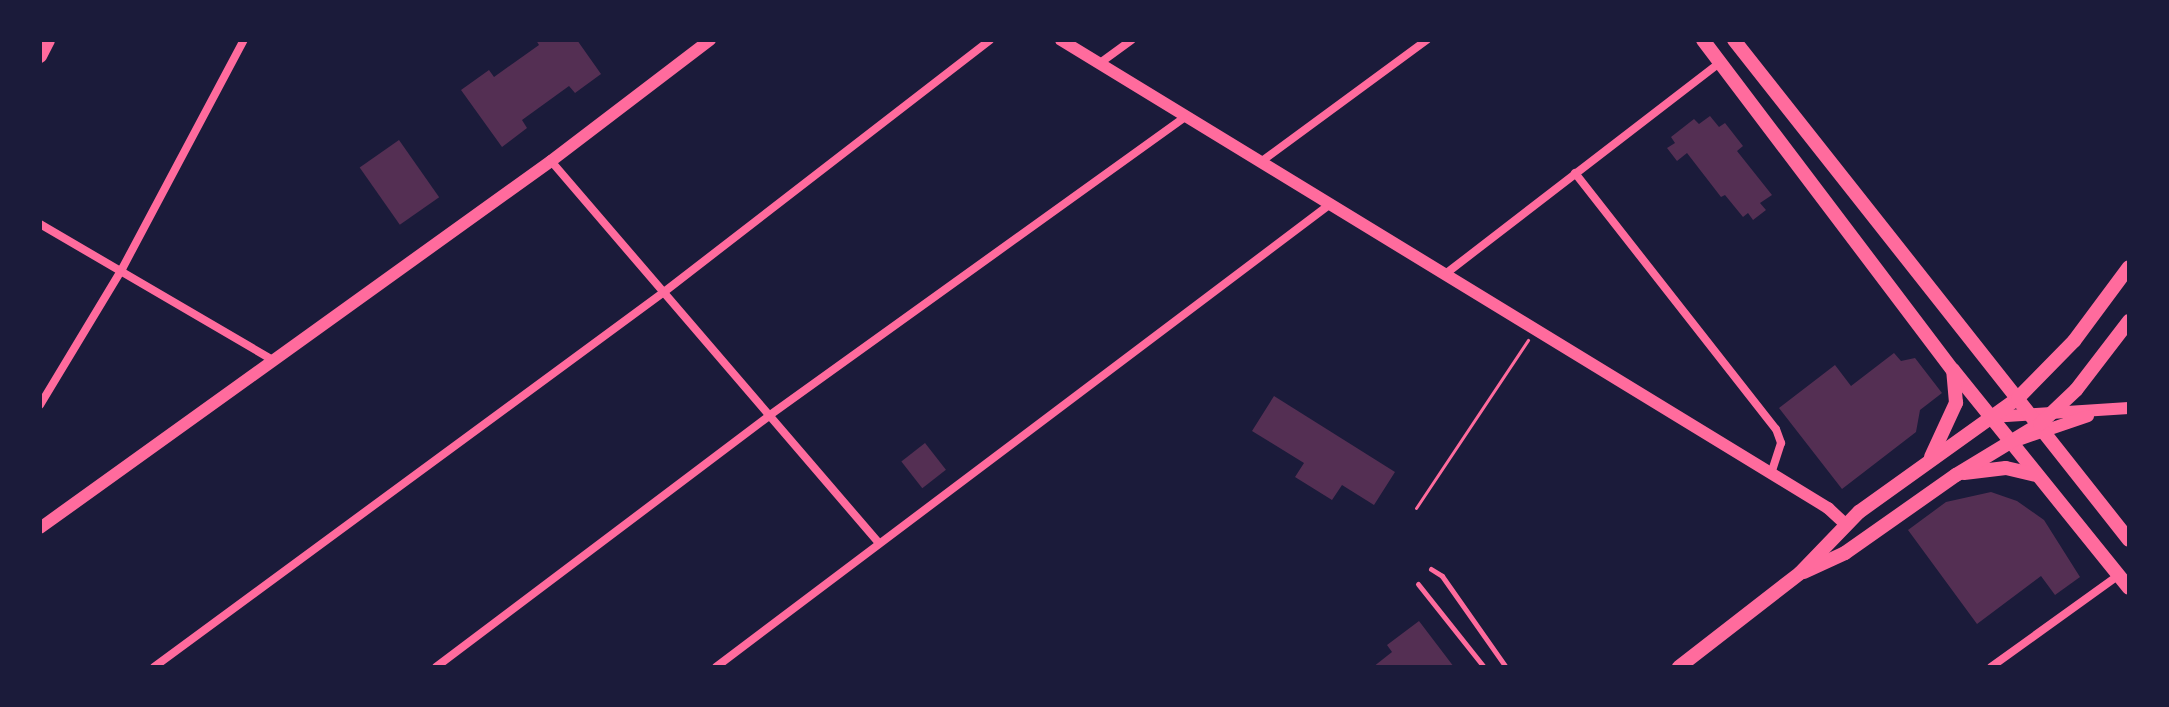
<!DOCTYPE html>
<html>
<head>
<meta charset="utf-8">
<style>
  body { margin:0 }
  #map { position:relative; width:2169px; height:707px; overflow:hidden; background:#1b1b3a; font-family:"PT Sans",sans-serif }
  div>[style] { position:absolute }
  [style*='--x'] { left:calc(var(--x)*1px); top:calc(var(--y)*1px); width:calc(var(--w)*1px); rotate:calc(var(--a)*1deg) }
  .building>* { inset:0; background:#542f53; transform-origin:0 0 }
  .path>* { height:3px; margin:-1.5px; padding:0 1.5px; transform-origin:1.5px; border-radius:1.5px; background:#ff6b9d }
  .service>* { height:5px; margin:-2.5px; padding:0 2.5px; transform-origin:2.5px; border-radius:2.5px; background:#ff6b9d }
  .minor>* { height:8px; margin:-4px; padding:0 4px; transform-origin:4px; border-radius:4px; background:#ff6b9d }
  .tertiary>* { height:12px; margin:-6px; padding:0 6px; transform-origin:6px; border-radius:6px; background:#ff6b9d }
  .secondary>* { height:14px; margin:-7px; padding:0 7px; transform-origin:7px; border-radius:7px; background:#ff6b9d }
  .primary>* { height:14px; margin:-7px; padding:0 7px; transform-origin:7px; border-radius:7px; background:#ff6b9d }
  span { translate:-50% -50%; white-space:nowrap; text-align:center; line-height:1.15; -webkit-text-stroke:6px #1b1b3a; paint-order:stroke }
  .frame { position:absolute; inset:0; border:42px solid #1b1b3a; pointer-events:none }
</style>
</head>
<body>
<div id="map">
  <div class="building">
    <div style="clip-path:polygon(536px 40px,577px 40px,601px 74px,575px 93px,569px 86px,522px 120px,527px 128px,502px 147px,461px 90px,489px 70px,494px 77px,539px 45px)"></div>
    <div style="clip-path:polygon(1710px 116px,1719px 127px,1725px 123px,1743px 146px,1737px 151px,1772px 195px,1760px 203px,1766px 210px,1753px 220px,1748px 213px,1743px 217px,1725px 195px,1721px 197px,1687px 153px,1677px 161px,1667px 148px,1675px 143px,1671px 137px,1694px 119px,1699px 124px)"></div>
    <div style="left:399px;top:140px;width:70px;height:48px;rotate:55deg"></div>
    <div style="clip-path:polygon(1894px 353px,1901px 361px,1915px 358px,1942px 393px,1920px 410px,1916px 432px,1842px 489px,1779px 408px,1835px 365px,1851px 386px)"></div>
    <div style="clip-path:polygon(1274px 396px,1395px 472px,1374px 505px,1342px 485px,1332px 500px,1295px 477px,1304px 463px,1252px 431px)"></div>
    <div style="left:925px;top:443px;width:34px;height:30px;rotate:52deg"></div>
    <div style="clip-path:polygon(1991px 492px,2017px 501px,2044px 520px,2080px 577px,2055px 595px,2041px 576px,1977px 624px,1908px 530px,1946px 502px)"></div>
    <div style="clip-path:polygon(1419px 621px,1454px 667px,1373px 667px,1392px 652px,1387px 645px)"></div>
  </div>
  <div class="path">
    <div style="--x:1416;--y:508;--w:202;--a:-56.3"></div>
  </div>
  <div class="service">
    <div style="--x:1431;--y:569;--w:13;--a:32"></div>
    <div style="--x:1442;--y:576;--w:111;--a:54.9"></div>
    <div style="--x:1418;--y:584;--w:106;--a:51.5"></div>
  </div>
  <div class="minor">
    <div style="--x:1100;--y:63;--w:39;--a:-36"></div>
    <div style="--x:551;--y:161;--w:502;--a:49.36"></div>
    <div style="--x:1262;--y:161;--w:205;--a:-36.3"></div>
    <div style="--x:1575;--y:173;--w:325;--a:51.9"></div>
    <div style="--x:1776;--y:429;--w:15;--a:70"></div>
    <div style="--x:1781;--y:443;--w:32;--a:108"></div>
    <div style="--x:40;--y:224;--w:270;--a:30.3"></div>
    <div style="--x:1444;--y:275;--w:349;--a:-37.6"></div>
    <div style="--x:40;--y:405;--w:159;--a:-58.9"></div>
    <div style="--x:122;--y:269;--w:259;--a:-62"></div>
    <div style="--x:154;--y:667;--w:633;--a:-36.33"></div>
    <div style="--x:664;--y:292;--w:412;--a:-37.7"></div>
    <div style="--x:436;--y:667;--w:418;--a:-37"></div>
    <div style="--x:770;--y:415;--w:511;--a:-35.68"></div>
    <div style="--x:716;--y:667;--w:768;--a:-37"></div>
    <div style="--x:1991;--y:667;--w:158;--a:-35.7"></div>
  </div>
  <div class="tertiary">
    <div style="--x:1061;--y:40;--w:899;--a:31.39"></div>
    <div style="--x:1828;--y:508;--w:23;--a:43"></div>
    <div style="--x:1991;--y:417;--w:138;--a:-3.7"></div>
    <div style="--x:2018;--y:440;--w:74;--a:-18.9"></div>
    <div style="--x:40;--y:528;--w:629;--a:-35.69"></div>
    <div style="--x:551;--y:161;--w:200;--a:-37.3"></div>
  </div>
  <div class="secondary">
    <div style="--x:1703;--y:40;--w:414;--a:52.9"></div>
    <div style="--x:1953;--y:370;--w:280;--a:51.1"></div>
    <div style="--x:1734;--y:40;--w:637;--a:51.69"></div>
  </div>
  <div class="primary">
    <div style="--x:40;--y:56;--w:18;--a:-63"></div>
    <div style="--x:1931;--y:457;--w:60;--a:-65.2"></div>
    <div style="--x:1956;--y:403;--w:33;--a:-95"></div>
    <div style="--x:1964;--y:473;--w:42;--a:-6.8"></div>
    <div style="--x:2006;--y:468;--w:32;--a:13"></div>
    <div style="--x:1804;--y:572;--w:45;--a:-24.9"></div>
    <div style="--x:1845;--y:553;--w:136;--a:-35.1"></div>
    <div style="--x:1956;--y:475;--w:98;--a:-31.3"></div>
    <div style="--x:2040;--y:424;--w:50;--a:-43.4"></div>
    <div style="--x:2076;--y:390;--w:87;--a:-52.5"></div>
    <div style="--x:1679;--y:667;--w:153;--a:-37.8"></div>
    <div style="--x:1800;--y:573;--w:85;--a:-46"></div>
    <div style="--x:1859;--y:512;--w:196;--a:-35.6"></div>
    <div style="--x:2018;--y:398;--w:80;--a:-45.5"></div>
    <div style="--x:2074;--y:341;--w:92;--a:-53.4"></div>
  </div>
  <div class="frame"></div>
</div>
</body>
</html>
